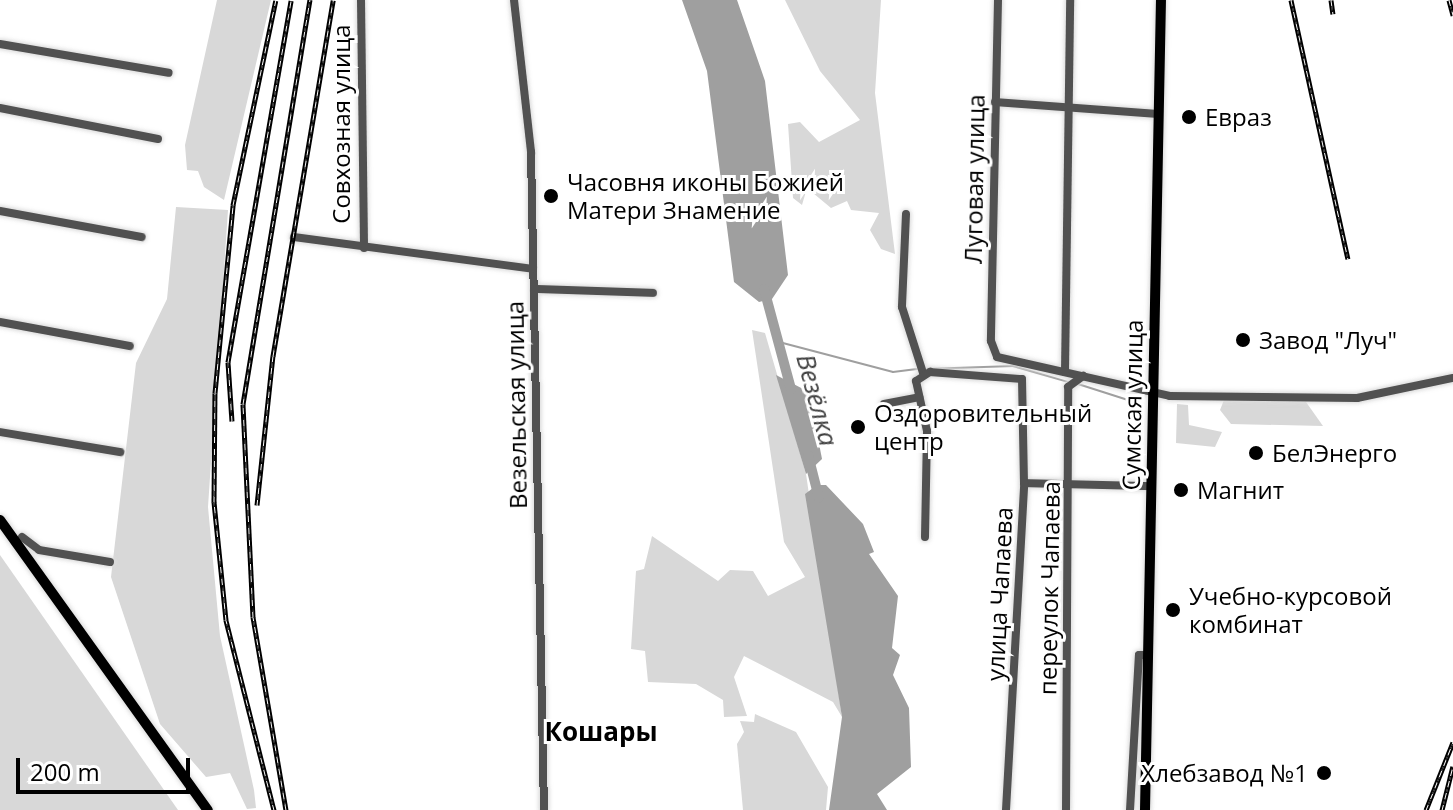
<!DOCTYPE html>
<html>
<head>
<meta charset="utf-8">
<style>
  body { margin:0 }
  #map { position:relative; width:1453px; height:810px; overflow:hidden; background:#fff; font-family:"Open Sans",sans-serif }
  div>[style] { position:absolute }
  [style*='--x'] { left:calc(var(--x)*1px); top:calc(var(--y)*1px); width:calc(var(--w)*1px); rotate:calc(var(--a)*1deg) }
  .green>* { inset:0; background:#d8d8d8 }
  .water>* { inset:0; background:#9f9f9f }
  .stream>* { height:2px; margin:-1px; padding:0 1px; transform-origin:1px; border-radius:1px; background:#9f9f9f }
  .river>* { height:10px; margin:-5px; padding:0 5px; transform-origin:5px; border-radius:5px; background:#9f9f9f }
  .roads { filter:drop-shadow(0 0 2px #dbdbdb) drop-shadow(0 0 2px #dbdbdb) }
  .minor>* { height:8px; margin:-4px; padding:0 4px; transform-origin:4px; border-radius:4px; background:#515151 }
  .major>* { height:10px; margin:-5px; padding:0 5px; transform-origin:5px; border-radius:5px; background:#000 }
  .rail>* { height:5px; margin-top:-2.5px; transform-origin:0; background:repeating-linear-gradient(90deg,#fff 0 6px,#000 0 12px); box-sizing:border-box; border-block:2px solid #000 }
  .dots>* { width:22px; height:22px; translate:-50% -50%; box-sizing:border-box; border:4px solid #fff; border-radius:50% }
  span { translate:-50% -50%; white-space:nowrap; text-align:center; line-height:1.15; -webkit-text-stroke:6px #fff; paint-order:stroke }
  .poi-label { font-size:24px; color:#000 }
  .left { translate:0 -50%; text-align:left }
  .right { translate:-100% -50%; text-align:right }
  .street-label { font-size:24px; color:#000 }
  .water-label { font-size:26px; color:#404040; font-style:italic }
  .neighbourhood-label { font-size:26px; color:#000; font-weight:700 }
  .scale { position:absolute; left:16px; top:758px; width:174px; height:36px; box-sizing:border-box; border:4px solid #000; border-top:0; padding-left:10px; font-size:24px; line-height:28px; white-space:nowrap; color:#000; -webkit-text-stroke:6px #fff; paint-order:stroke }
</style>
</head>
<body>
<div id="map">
  <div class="green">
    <div style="clip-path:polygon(217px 0,271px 0,224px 200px,204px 187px,198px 171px,187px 170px,185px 145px)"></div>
    <div style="clip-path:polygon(785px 0,881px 0,875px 93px,895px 254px,881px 249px,870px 230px,879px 213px,851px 210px,847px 201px,831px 208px,807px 188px,802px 205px,793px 198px,788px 124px,800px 122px,819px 142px,860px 120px,820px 71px)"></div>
    <div style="clip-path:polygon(176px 207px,228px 210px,208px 507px,220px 636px,254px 790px,256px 808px,247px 809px,230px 773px,206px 777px,160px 724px,111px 577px,136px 363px,167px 299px)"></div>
    <div style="clip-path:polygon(752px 330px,765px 333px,806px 474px,842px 717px,833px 702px,744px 656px,734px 677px,747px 716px,724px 717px,723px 700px,696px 684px,648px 682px,645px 651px,631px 649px,636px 571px,644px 569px,652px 536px,718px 581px,730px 570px,753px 571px,768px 596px,805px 577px,784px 542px)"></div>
    <div style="clip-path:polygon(1224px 400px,1306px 402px,1323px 426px,1231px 424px,1220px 410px)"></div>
    <div style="clip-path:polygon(1177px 404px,1188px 405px,1189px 425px,1222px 432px,1215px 447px,1176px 443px)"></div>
    <div style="clip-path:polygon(0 555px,178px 810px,0 810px)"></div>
    <div style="clip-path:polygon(755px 714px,796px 732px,828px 787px,826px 810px,743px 810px,737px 744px,744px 732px,740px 721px,754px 722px)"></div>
  </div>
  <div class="water">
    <div style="clip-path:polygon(682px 0,737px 0,765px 81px,788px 275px,772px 299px,759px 302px,734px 282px,707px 71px)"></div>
    <div style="clip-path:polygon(776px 375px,809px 392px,822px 459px,806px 474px)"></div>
    <div style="clip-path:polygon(817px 485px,826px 485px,863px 524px,874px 552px,869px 554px,898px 596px,892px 648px,900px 655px,893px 675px,909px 708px,911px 767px,877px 794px,887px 810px,829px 810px,842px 717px,805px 494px)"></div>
  </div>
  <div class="stream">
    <div style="--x:779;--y:342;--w:118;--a:14.7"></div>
    <div style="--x:893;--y:372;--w:26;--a:-7"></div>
    <div style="--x:925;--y:369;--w:88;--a:-2"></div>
    <div style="--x:1013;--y:366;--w:57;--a:16.2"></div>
    <div style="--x:1078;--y:384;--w:59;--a:17.8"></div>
  </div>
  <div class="river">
    <div style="--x:764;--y:289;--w:104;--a:74.9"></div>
    <div style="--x:808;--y:455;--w:44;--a:75.7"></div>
  </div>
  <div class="roads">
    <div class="minor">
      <div style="--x:361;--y:0;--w:248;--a:89.3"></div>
      <div style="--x:514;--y:0;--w:153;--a:83.6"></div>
      <div style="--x:531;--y:152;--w:658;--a:88.87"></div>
      <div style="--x:998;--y:0;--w:341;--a:91.2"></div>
      <div style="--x:991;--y:341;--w:17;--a:69"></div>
      <div style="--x:997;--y:357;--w:177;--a:12.7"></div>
      <div style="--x:1170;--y:396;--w:187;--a:0.6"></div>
      <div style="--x:1357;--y:398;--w:98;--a:-11.8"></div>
      <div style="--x:0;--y:44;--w:171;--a:9.7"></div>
      <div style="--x:995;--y:102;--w:163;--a:4.2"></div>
      <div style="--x:0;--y:108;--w:161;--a:11.1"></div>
      <div style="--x:0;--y:211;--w:144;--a:10.4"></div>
      <div style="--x:906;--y:214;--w:93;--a:92.5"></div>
      <div style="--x:902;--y:307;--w:69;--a:72.3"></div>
      <div style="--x:294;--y:237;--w:241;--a:7.6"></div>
      <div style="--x:534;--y:289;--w:119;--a:1.9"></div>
      <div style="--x:0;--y:322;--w:132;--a:10.5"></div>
      <div style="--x:1065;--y:372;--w:372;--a:-89.2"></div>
      <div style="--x:884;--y:404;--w:36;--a:-11"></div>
      <div style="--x:0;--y:432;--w:122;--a:9.5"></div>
      <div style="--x:1024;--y:483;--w:126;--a:1.4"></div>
      <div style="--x:22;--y:537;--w:21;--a:37"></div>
      <div style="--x:39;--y:550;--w:72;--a:9.6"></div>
      <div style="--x:925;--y:537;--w:106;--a:-88.9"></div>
      <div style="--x:927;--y:431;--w:51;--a:-102.4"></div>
      <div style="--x:916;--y:381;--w:17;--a:-33"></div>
      <div style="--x:930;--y:372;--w:92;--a:4.4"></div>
      <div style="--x:1006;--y:810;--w:327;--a:-86.8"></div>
      <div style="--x:1024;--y:483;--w:104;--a:-91.1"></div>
      <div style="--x:1066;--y:810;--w:423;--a:-89.7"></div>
      <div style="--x:1068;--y:387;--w:19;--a:-36"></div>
      <div style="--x:1130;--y:810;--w:155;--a:-86.7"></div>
      <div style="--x:1139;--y:655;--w:9;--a:0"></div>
    </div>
    <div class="major">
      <div style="--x:0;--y:520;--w:357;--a:54.4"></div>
      <div style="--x:1145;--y:810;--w:810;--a:-88.87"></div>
    </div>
  </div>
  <div class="rail">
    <div style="--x:1291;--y:0;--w:265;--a:77.6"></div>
    <div style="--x:1331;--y:0;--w:14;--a:82"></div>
    <div style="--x:1449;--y:0;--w:16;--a:75"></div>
    <div style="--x:232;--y:421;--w:59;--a:-93.9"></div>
    <div style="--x:228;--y:362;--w:367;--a:-80.1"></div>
    <div style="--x:257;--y:505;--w:150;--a:-83.9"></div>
    <div style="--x:273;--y:356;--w:361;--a:-80.4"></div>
    <div style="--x:274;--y:810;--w:196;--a:-104.2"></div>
    <div style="--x:226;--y:620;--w:119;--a:-95.8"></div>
    <div style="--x:214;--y:502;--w:109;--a:-89.5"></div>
    <div style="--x:215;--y:393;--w:189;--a:-84.5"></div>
    <div style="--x:233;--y:205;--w:209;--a:-78.2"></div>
    <div style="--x:286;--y:810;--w:196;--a:-99.7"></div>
    <div style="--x:253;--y:617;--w:213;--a:-92.7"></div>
    <div style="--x:243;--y:404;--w:410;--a:-80.6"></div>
    <div style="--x:1426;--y:810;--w:73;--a:-68.3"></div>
    <div style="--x:1442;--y:810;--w:45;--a:-76"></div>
  </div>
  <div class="dots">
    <div style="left:1189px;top:117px;background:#000"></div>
    <div style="left:551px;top:196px;background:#000"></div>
    <div style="left:1243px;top:340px;background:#000"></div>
    <div style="left:858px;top:427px;background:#000"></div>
    <div style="left:1256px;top:453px;background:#000"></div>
    <div style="left:1181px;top:490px;background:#000"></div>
    <div style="left:1173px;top:610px;background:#000"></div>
    <div style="left:1324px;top:773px;background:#000"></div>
  </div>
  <div class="poi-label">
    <span class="left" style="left:1205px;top:117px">Евраз</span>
    <span class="left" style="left:567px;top:196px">Часовня иконы Божией<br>Матери Знамение</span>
    <span class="left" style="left:1259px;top:340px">Завод "Луч"</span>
    <span class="left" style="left:874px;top:427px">Оздоровительный<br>центр</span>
    <span class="left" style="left:1272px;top:453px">БелЭнерго</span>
    <span class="left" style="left:1197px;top:490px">Магнит</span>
    <span class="left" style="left:1189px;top:610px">Учебно-курсовой<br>комбинат</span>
    <span class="right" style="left:1308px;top:773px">Хлебзавод №1</span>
  </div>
  <div class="street-label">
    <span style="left:341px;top:124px;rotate:-90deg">Совхозная улица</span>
    <span style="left:974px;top:179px;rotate:-89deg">Луговая улица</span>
    <span style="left:516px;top:405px;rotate:-91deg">Везельская улица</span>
    <span style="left:1132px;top:405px;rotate:-89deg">Сумская улица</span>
    <span style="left:1049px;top:588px;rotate:-89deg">переулок Чапаева</span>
    <span style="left:999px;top:594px;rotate:-87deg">улица Чапаева</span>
  </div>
  <div class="water-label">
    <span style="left:817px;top:400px;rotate:75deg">Везёлка</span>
  </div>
  <div class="neighbourhood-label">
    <span style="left:601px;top:732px">Кошары</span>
  </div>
  <div class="scale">200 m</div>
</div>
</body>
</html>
